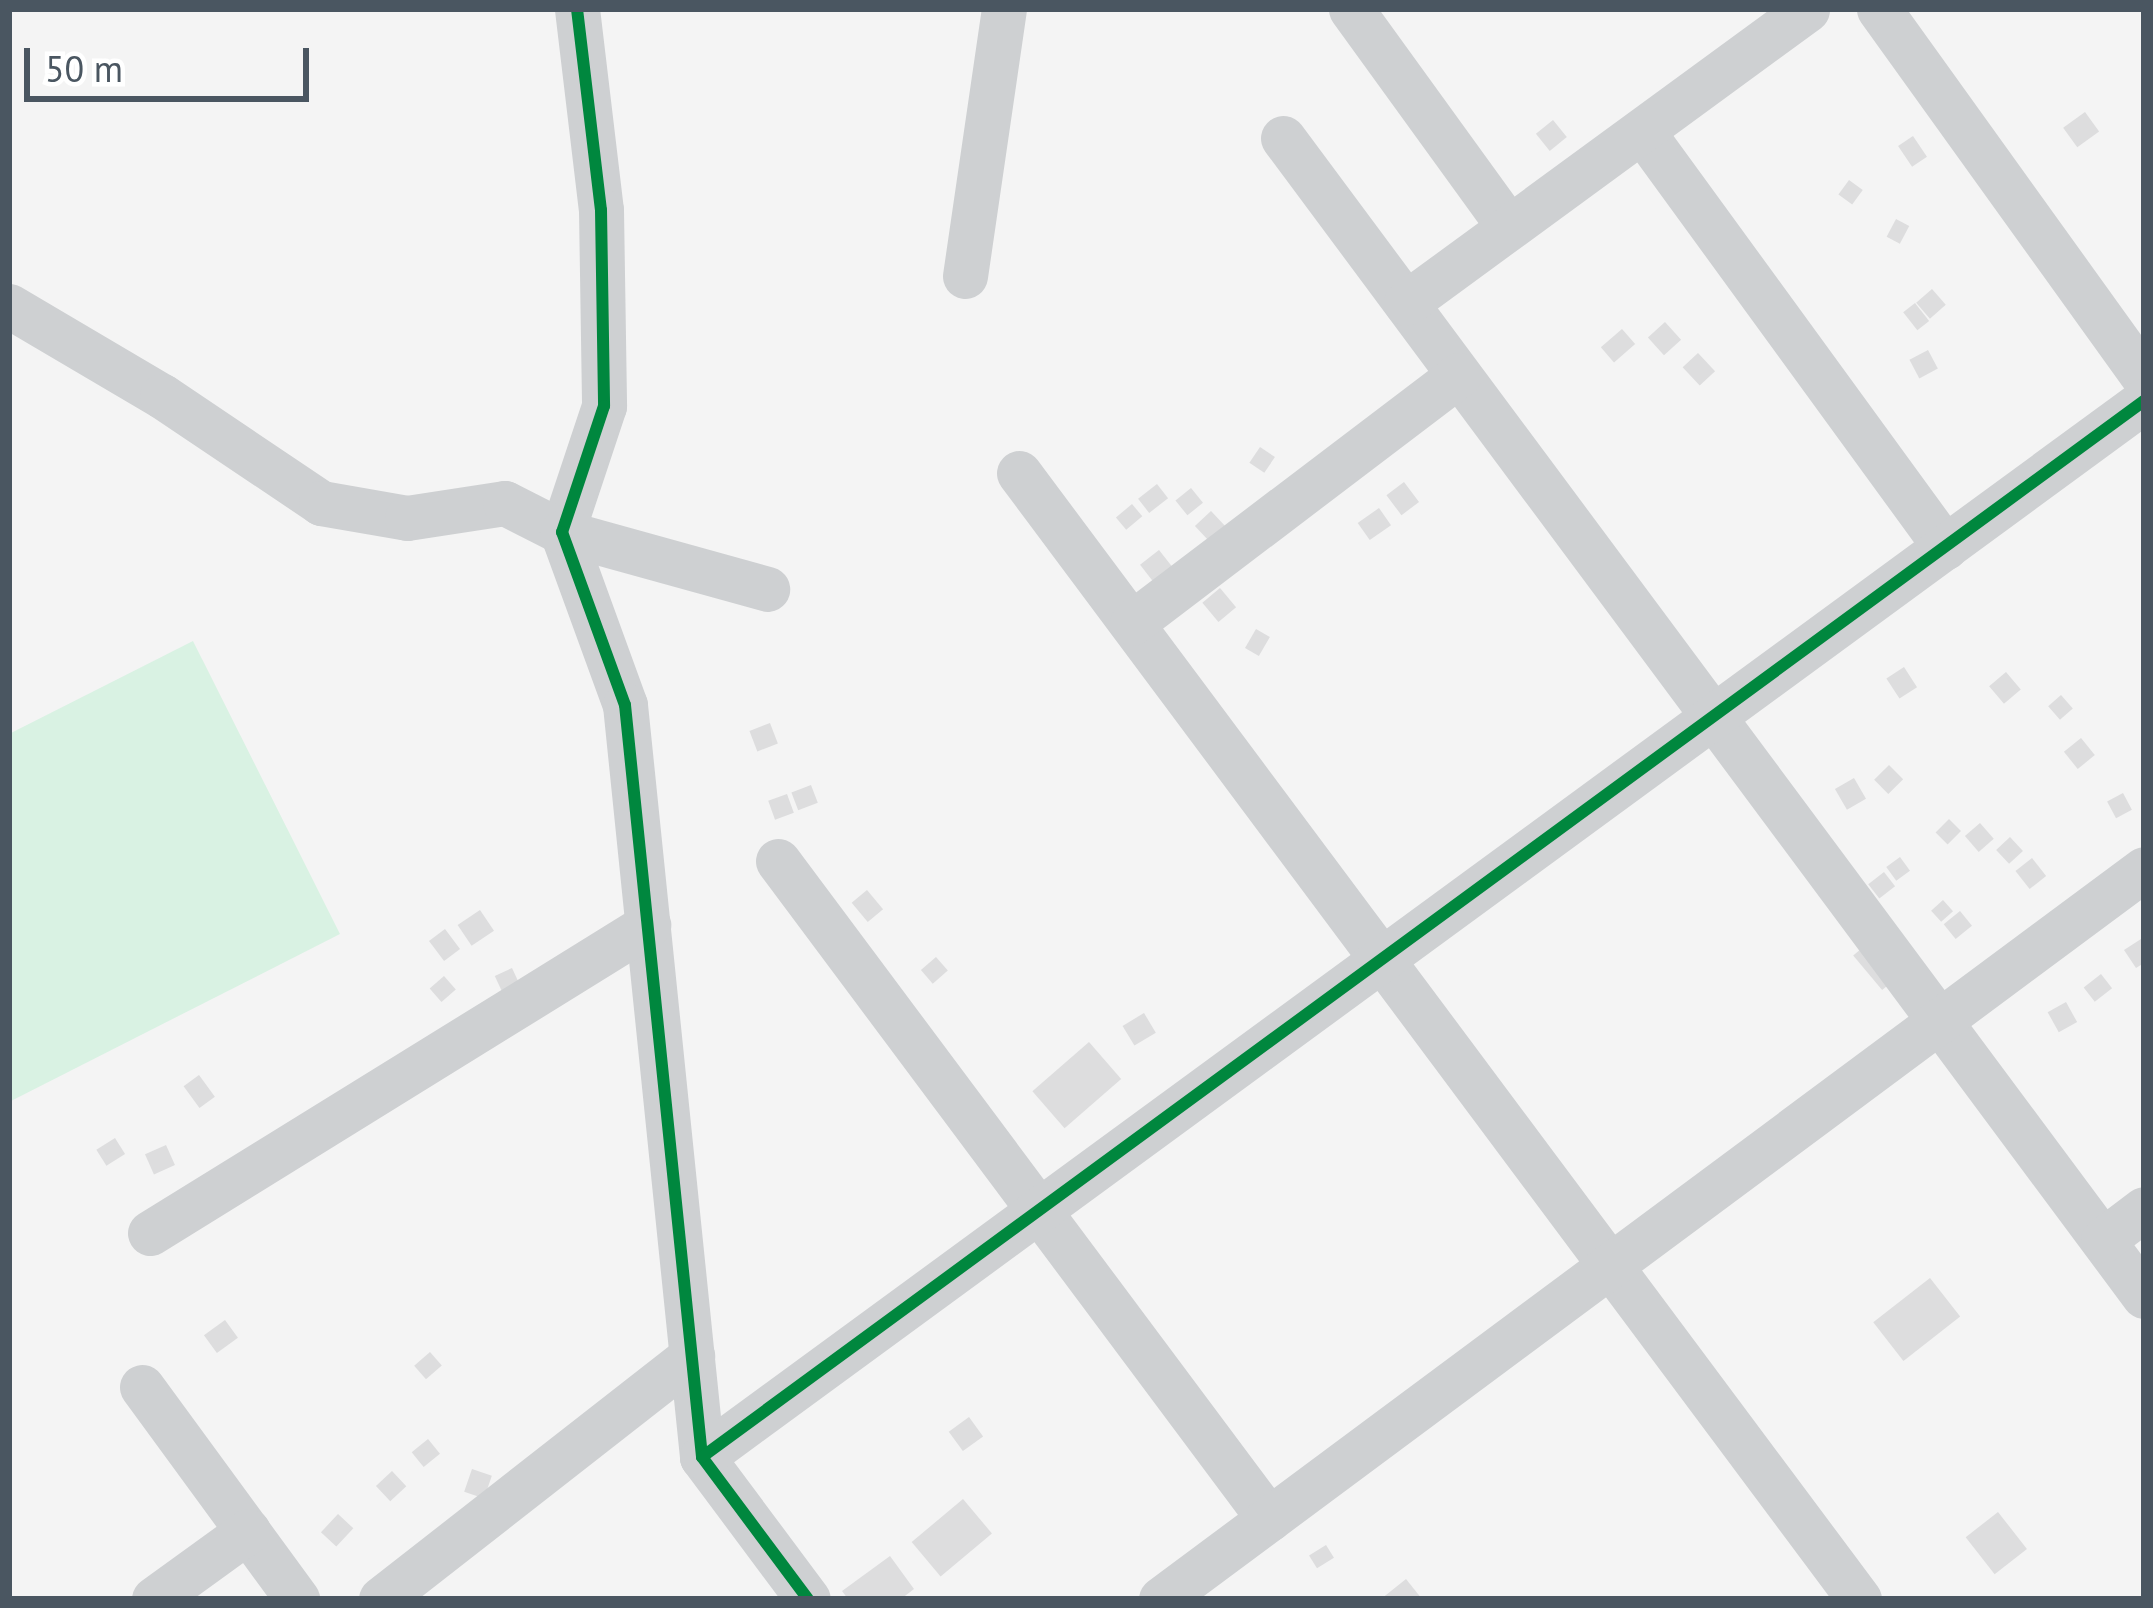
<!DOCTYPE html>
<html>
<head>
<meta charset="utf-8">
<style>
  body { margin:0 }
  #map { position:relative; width:2153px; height:1608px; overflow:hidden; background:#f4f4f4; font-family:"PT Sans",sans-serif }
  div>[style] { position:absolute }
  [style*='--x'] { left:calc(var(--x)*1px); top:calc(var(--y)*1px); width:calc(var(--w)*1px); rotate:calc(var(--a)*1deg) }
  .green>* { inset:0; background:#d9f2e3 }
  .building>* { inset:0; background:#ddddde; transform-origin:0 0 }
  .street>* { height:45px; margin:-22.5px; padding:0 22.5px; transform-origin:22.5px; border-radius:22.5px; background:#ced0d2 }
  .cycleway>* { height:12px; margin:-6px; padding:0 6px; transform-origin:6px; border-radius:6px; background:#00873e }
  span { translate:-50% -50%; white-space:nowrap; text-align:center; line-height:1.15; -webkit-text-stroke:10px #fff; paint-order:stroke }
  .frame { position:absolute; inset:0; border:12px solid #4a5661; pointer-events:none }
  .scale { position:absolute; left:24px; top:48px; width:285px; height:54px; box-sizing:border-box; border:6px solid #4a5661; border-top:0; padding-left:15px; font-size:36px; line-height:42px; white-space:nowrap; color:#4a5661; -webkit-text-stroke:9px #fff; paint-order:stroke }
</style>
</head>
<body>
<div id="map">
  <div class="green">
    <div style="clip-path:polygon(193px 641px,340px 934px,9px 1102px,9px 734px)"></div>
  </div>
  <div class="building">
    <div style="left:2085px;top:112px;width:24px;height:27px;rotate:54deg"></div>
    <div style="left:1553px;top:120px;width:22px;height:22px;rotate:51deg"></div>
    <div style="left:1913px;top:136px;width:25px;height:18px;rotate:56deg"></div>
    <div style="left:1849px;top:180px;width:17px;height:18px;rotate:36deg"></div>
    <div style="left:1896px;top:219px;width:15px;height:20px;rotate:28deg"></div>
    <div style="left:1932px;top:289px;width:21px;height:21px;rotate:49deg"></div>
    <div style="left:1915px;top:303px;width:23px;height:15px;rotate:52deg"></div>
    <div style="left:1665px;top:322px;width:24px;height:23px;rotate:48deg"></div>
    <div style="left:1622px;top:329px;width:20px;height:28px;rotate:49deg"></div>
    <div style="left:1928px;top:350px;width:21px;height:21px;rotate:62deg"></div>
    <div style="left:1698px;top:353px;width:25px;height:21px;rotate:47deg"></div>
    <div style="left:1260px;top:447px;width:18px;height:19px;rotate:34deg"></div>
    <div style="left:1404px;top:482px;width:25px;height:22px;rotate:53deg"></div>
    <div style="left:1157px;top:484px;width:18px;height:24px;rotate:52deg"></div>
    <div style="left:1191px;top:488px;width:19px;height:20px;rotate:51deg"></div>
    <div style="left:1132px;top:504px;width:16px;height:21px;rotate:50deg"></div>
    <div style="left:1379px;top:508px;width:21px;height:26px;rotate:55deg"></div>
    <div style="left:1211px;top:511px;width:22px;height:22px;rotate:47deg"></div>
    <div style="left:1159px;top:550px;width:23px;height:24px;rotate:52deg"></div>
    <div style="left:1220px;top:588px;width:25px;height:23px;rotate:50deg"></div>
    <div style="left:1256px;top:629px;width:16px;height:22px;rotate:30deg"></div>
    <div style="left:1904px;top:667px;width:24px;height:21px;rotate:57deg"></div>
    <div style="left:2006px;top:672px;width:23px;height:22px;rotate:50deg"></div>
    <div style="left:2061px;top:695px;width:18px;height:17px;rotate:49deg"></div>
    <div style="left:770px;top:723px;width:22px;height:22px;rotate:69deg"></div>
    <div style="left:2081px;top:738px;width:22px;height:22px;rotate:51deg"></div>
    <div style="left:1889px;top:765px;width:20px;height:21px;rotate:45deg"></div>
    <div style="left:1854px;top:778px;width:24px;height:22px;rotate:60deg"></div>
    <div style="left:811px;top:785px;width:19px;height:21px;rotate:69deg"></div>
    <div style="left:2123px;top:793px;width:19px;height:18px;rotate:62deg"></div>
    <div style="left:787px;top:794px;width:20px;height:20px;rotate:70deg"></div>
    <div style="left:1949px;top:819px;width:17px;height:19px;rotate:45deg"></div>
    <div style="left:1980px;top:823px;width:21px;height:20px;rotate:49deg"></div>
    <div style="left:2010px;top:837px;width:19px;height:19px;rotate:47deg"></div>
    <div style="left:1900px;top:857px;width:17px;height:17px;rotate:54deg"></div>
    <div style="left:2032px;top:858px;width:23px;height:21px;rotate:52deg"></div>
    <div style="left:1884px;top:872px;width:18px;height:20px;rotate:52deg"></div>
    <div style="left:867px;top:890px;width:25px;height:20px;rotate:50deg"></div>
    <div style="left:1943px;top:900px;width:15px;height:16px;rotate:48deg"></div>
    <div style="left:480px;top:910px;width:25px;height:27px;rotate:56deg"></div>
    <div style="left:1960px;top:911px;width:19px;height:21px;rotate:51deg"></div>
    <div style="left:445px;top:929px;width:25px;height:20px;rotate:53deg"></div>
    <div style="clip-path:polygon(2141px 939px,2144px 963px,2136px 968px,2124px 950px)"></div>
    <div style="left:1867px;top:944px;width:45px;height:18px;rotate:50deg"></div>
    <div style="left:936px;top:957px;width:18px;height:20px;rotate:49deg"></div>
    <div style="left:512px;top:968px;width:19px;height:19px;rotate:65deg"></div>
    <div style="left:2101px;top:974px;width:18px;height:22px;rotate:52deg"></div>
    <div style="left:444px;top:976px;width:18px;height:19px;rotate:49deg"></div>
    <div style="left:2066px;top:1002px;width:23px;height:21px;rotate:61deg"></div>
    <div style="left:1144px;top:1013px;width:23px;height:25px;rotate:59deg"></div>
    <div style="left:1089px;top:1042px;width:49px;height:75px;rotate:49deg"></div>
    <div style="left:199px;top:1075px;width:27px;height:19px;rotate:54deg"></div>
    <div style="left:115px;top:1138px;width:19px;height:22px;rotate:58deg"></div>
    <div style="left:166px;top:1145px;width:22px;height:23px;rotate:66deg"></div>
    <div style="left:1930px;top:1278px;width:49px;height:72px;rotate:52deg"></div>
    <div style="left:225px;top:1320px;width:22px;height:26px;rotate:54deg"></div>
    <div style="left:430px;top:1352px;width:18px;height:21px;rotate:49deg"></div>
    <div style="left:969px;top:1417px;width:24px;height:25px;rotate:54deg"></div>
    <div style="left:428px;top:1439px;width:19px;height:21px;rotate:51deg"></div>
    <div style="left:472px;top:1469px;width:21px;height:24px;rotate:19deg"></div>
    <div style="left:392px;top:1471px;width:21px;height:22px;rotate:47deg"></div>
    <div style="left:963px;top:1499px;width:45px;height:67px;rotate:50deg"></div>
    <div style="left:1998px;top:1512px;width:47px;height:41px;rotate:52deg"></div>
    <div style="left:338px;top:1514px;width:21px;height:25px;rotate:43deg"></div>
    <div style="left:1326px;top:1545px;width:15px;height:20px;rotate:58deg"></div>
    <div style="clip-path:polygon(890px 1556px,914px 1589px,901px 1599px,848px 1599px,842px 1591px)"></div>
    <div style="clip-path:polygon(1406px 1579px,1422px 1599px,1381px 1599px)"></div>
  </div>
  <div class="street">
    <div style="--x:577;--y:9;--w:202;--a:83.2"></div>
    <div style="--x:601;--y:210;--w:196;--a:89.1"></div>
    <div style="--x:604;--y:406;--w:133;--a:108.4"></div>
    <div style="--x:562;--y:532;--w:184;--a:70"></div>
    <div style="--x:625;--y:705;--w:756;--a:84.15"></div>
    <div style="--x:702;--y:1457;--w:177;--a:53.3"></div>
    <div style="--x:1351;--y:9;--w:269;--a:54.1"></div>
    <div style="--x:1879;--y:9;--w:454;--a:54.3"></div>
    <div style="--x:1642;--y:131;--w:515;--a:53.93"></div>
    <div style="--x:1283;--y:138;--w:1443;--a:53.37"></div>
    <div style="--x:965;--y:276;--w:270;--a:-81.7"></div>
    <div style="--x:1406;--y:303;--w:497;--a:-36.2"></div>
    <div style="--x:9;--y:306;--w:178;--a:30.5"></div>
    <div style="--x:162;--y:396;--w:192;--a:33.9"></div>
    <div style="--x:321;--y:503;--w:87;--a:9.9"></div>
    <div style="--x:407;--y:518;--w:99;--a:-8.7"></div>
    <div style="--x:505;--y:503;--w:64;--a:27"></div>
    <div style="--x:562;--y:532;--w:213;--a:15.5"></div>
    <div style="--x:1019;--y:473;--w:1405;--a:53.28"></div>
    <div style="--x:1132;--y:623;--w:410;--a:-37.2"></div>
    <div style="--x:778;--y:861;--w:821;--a:53.27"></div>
    <div style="--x:150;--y:1233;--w:586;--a:-31.74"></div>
    <div style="--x:2103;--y:1240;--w:51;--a:-37.1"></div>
    <div style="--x:142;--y:1387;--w:263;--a:53.8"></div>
    <div style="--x:702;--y:1457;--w:1787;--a:-36.22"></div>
    <div style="--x:154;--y:1599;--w:116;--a:-35.9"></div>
    <div style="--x:381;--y:1599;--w:395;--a:-38"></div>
    <div style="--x:1161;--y:1599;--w:1224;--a:-36.6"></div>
  </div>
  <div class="cycleway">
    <div style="--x:577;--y:9;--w:202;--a:83.2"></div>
    <div style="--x:601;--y:210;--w:196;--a:89.1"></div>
    <div style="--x:604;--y:406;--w:133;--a:108.4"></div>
    <div style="--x:562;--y:532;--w:184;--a:70"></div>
    <div style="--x:625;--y:705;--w:756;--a:84.15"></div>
    <div style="--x:702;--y:1457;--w:177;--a:53.3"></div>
    <div style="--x:702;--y:1457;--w:1787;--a:-36.22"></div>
  </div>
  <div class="frame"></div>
  <div class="scale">50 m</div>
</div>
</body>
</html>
